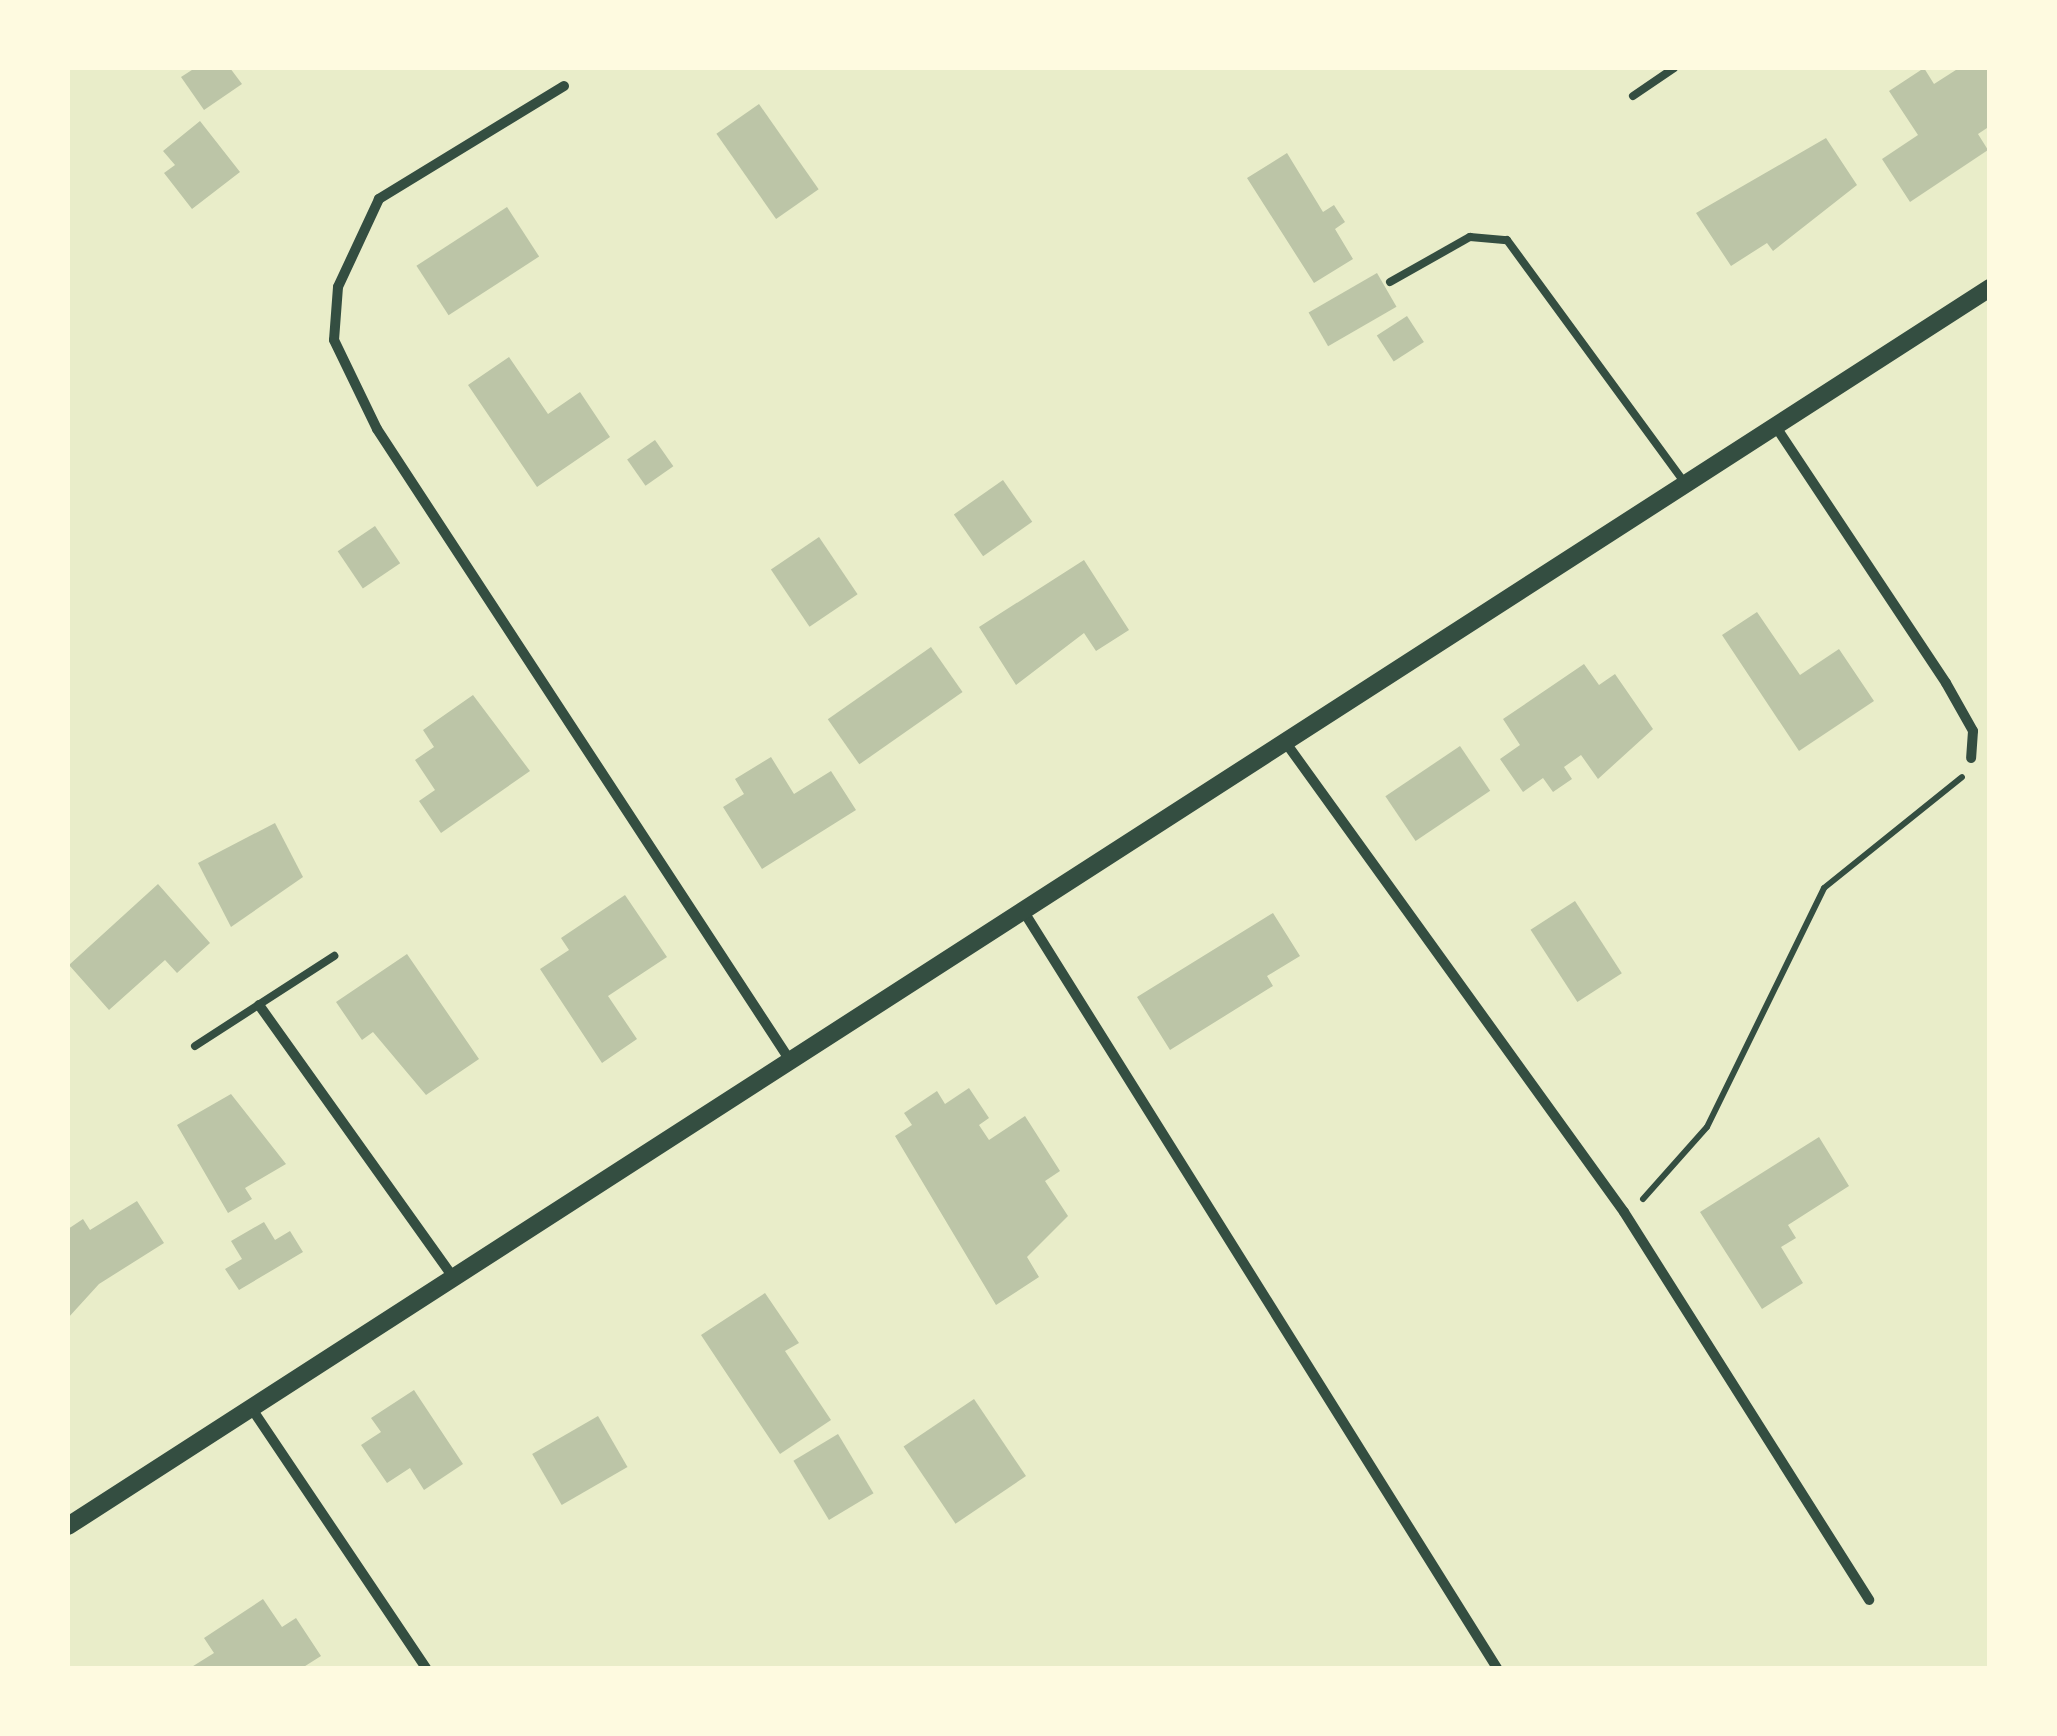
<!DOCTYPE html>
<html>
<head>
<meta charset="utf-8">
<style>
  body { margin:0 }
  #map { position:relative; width:2057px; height:1736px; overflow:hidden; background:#e9edc9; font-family:"Times New Roman",serif }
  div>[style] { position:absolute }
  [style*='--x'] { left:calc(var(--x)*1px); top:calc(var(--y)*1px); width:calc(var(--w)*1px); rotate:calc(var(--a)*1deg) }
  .building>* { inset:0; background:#bcc5a7; transform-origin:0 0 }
  .path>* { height:6px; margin:-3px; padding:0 3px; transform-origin:3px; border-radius:3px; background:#344e41 }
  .service>* { height:8px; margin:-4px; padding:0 4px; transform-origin:4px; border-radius:4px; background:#344e41 }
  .minor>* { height:10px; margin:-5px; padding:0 5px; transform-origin:5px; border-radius:5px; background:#344e41 }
  .tertiary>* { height:18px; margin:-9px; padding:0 9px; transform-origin:9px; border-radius:9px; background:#344e41 }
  span { translate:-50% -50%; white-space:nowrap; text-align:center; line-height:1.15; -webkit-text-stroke:8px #fefae0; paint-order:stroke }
  .frame { position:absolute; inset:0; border:70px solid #fefae0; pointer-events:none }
</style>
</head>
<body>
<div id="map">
  <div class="building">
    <div style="clip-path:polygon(195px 68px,230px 68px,242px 84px,204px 110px,181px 77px)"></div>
    <div style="clip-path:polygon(1924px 68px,1934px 84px,1959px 68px,1990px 68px,1990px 126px,1978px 134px,1988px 150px,1910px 202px,1882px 159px,1918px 135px,1889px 91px)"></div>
    <div style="left:759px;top:104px;width:104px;height:52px;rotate:55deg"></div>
    <div style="clip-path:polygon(200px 121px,240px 172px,192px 209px,164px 173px,175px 165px,163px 151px)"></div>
    <div style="clip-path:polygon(1826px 138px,1857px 185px,1773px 251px,1767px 243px,1731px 266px,1696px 213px)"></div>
    <div style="clip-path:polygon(1287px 153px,1323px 212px,1334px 205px,1345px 222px,1335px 229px,1353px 259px,1314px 283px,1247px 178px)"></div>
    <div style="left:507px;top:207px;width:59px;height:108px;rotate:57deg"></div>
    <div style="left:1377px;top:273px;width:39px;height:79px;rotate:60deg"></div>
    <div style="left:1407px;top:316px;width:31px;height:36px;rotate:57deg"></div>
    <div style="clip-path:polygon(509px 357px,548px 414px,580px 392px,610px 437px,537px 487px,468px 385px)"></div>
    <div style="left:655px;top:440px;width:32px;height:34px;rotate:55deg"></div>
    <div style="left:1003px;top:480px;width:51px;height:60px;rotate:55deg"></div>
    <div style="left:375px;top:526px;width:45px;height:45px;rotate:56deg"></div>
    <div style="left:819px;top:537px;width:69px;height:58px;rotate:56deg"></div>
    <div style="clip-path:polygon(1084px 560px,1129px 630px,1096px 651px,1084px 633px,1016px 685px,979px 627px)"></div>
    <div style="clip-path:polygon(1757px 612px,1800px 675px,1839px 649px,1874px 701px,1799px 751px,1722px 635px)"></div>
    <div style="left:931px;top:647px;width:55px;height:126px;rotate:55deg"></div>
    <div style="clip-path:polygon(1584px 664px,1599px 685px,1615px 674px,1653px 729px,1598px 779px,1581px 755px,1564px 767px,1572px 779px,1553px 792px,1543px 778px,1523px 792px,1500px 759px,1520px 745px,1503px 719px)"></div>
    <div style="clip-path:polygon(473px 695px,530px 771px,441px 833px,419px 801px,435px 790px,415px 760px,434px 747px,423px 730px)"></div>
    <div style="left:1460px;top:746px;width:54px;height:90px;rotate:56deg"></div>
    <div style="clip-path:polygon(771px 757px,794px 794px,831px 771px,856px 810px,762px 869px,723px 807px,744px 794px,735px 779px)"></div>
    <div style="clip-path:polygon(275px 823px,303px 877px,231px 927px,198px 863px)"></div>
    <div style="clip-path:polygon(158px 884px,210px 943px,177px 973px,165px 960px,109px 1010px,69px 965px)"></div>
    <div style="clip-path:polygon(625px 895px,667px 957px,608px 996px,637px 1039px,602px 1063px,540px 969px,569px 950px,561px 938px)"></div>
    <div style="left:1575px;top:901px;width:86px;height:53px;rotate:57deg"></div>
    <div style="clip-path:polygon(1273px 913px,1300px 956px,1267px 976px,1273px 986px,1170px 1050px,1137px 997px)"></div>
    <div style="clip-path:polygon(407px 954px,479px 1059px,426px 1095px,373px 1032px,362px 1040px,336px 1002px)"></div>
    <div style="clip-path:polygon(969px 1088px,989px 1118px,979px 1125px,989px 1140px,1025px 1116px,1060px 1171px,1045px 1181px,1068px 1216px,1027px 1257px,1039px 1277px,996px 1305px,895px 1136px,912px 1125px,904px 1113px,937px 1091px,945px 1104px)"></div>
    <div style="clip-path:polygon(231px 1094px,286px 1164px,245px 1188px,252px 1199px,228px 1213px,177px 1125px)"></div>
    <div style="clip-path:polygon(1819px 1137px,1849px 1186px,1788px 1225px,1796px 1238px,1781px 1247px,1803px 1283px,1762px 1309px,1700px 1212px)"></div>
    <div style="clip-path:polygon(137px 1201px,164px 1243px,99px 1284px,68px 1318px,68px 1229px,83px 1219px,90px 1230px)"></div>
    <div style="clip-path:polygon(264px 1222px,275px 1240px,290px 1231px,303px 1252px,239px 1290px,225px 1269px,242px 1259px,231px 1241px)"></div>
    <div style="clip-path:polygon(765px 1293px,799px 1343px,785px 1351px,831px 1420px,780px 1454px,701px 1335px)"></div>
    <div style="clip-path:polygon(414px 1390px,463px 1464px,424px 1490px,410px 1468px,387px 1483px,361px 1445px,381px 1432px,371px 1418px)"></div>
    <div style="left:974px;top:1399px;width:93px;height:85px;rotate:56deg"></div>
    <div style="left:598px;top:1416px;width:59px;height:76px;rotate:60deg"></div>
    <div style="left:838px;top:1434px;width:69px;height:52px;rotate:59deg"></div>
    <div style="clip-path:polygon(263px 1599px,282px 1627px,296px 1618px,321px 1656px,302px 1668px,190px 1668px,214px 1653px,204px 1638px)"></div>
  </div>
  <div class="path">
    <div style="--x:1643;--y:1199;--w:96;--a:-48.4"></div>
    <div style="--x:1707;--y:1127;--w:266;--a:-63.9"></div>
    <div style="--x:1824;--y:888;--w:177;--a:-38.8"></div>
  </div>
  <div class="service">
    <div style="--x:1633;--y:96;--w:50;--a:-34.3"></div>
    <div style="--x:1390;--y:282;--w:92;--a:-29.4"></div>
    <div style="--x:1470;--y:237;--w:37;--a:5"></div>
    <div style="--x:1507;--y:240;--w:303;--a:53.8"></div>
    <div style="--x:195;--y:1046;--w:166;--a:-32.9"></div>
  </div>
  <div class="minor">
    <div style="--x:564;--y:86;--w:217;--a:148.6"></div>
    <div style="--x:379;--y:199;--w:97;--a:115"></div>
    <div style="--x:338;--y:287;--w:53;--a:94.3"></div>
    <div style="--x:334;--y:340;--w:99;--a:64.2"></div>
    <div style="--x:377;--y:429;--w:756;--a:56.81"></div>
    <div style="--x:1776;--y:427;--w:307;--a:56.4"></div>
    <div style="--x:1946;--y:683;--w:55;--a:60.6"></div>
    <div style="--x:1973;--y:731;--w:27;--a:94"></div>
    <div style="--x:1286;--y:743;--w:578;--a:54.22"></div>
    <div style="--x:1624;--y:1212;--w:459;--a:57.7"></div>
    <div style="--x:1024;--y:912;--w:892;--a:57.97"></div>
    <div style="--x:259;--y:1005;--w:335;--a:54.5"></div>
    <div style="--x:252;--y:1409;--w:312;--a:56.1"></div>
  </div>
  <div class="tertiary">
    <div style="--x:68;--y:1526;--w:2286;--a:-32.79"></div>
  </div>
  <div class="frame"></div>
</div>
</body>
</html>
